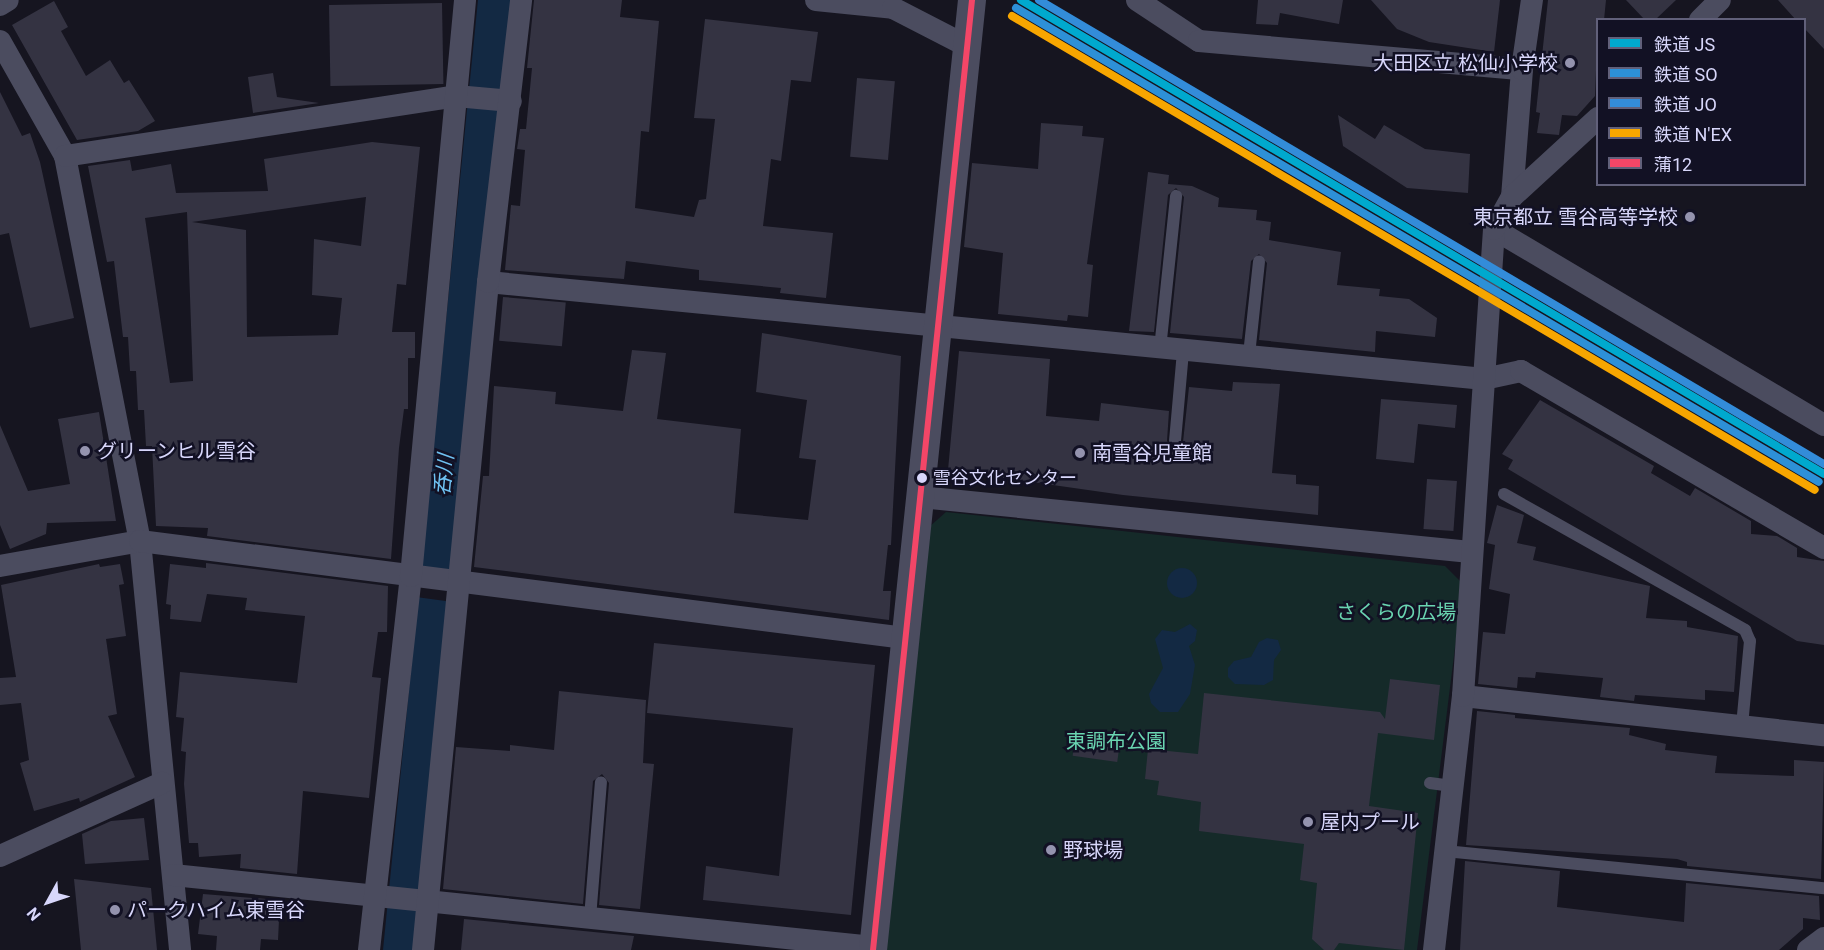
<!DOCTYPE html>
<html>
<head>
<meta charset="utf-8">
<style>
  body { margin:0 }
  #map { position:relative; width:1824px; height:950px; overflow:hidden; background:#161520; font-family:Roboto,"Noto Sans JP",sans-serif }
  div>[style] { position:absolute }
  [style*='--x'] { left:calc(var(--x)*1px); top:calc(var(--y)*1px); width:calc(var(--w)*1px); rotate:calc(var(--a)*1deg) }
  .green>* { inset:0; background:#152a29 }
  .water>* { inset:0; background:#132943 }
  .round { border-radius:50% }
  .pier>* { inset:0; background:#161520 }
  .building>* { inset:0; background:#343342; transform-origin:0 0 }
  .service>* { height:12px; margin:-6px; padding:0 6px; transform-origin:6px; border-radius:6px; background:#4b4c5f }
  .minor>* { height:22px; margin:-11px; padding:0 11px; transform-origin:11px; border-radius:11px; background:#4b4c5f }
  .tertiary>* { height:28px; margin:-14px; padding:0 14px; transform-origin:14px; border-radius:14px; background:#4b4c5f }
  .bus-1>* { height:6px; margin:-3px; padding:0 3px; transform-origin:3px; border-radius:3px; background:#f34667 }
  .rail-1>* { height:8px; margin:-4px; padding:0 4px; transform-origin:4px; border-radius:4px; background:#00a9ce }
  .rail-2>* { height:8px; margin:-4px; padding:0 4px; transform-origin:4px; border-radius:4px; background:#2d90d7 }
  .rail-3>* { height:8px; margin:-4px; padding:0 4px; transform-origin:4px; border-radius:4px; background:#338cd9 }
  .rail-4>* { height:8px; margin:-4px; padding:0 4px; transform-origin:4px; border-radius:4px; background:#f7a600 }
  .dots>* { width:16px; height:16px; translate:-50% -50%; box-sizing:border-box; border:3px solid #121124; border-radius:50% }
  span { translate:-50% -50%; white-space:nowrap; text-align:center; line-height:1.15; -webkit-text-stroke:5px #121124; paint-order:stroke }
  .bus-label { font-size:18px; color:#d8d7fb }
  .left { translate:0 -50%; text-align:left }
  .poi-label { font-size:20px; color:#d8d7fb }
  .right { translate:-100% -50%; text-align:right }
  .park-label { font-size:20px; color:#6ad5b1 }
  .water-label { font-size:21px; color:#6fc1f1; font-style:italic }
  .legend { position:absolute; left:1596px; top:18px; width:210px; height:168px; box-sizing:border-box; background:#121124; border:2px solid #61607a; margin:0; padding:8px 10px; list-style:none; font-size:18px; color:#d8d7fb }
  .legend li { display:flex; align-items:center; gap:12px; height:30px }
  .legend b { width:30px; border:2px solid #61607a }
  .north { position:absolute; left:18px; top:872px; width:60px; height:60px; -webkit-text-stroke:4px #121124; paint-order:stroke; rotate:230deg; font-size:16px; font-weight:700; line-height:24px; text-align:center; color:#d8d7fb }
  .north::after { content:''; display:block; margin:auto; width:21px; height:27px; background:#d8d7fb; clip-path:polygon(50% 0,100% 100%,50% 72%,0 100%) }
</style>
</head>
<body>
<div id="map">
  <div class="green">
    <div style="clip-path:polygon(946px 512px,1445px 566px,1463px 584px,1417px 950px,884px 950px,928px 528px)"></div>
  </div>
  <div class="water">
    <div style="clip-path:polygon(478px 0,519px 0,414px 950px,383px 950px)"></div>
    <div class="round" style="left:1167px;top:568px;width:30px;height:30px"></div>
    <div style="clip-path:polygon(1190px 624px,1197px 630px,1195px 641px,1189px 646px,1195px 665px,1190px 694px,1178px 712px,1160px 712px,1151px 703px,1149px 694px,1163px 668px,1155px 639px,1162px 630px,1175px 632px)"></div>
    <div style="clip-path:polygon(1267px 638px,1278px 640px,1281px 650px,1274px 660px,1273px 680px,1264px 685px,1235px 684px,1228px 677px,1228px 668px,1234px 661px,1251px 657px,1259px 642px)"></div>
  </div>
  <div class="pier">
    <div style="clip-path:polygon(456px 570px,453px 602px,416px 597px,418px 574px)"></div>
  </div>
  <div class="building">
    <div style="clip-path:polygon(534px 0,622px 0,620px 17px,659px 21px,649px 132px,641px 131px,635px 208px,694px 217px,699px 200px,706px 199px,715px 119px,694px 118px,705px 19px,818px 32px,811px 82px,791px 80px,781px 161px,771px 159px,763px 226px,833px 233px,826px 298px,780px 293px,781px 288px,699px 280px,699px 270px,626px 261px,624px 279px,505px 270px,511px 205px,520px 206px,525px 150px,517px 149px,520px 129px,526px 129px,532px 68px,527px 68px)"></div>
    <div style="clip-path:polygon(1258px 0,1343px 0,1339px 24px,1280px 13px,1278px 25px,1256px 24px)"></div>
    <div style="clip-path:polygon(1371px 0,1500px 0,1494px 52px,1429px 42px,1397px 29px)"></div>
    <div style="clip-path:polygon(1548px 0,1606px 0,1604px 20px,1598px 20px,1595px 96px,1577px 116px,1562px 115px,1559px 135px,1537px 133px,1540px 113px,1536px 112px)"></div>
    <div style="clip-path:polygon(1626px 0,1676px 0,1655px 20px,1645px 20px)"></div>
    <div style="clip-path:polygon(1778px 0,1824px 0,1824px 49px,1804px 28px,1804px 20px,1796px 20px)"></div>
    <div style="clip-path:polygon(54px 1px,68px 27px,61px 31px,86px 76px,110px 60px,124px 83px,129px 80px,155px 121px,138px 131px,77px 140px,12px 25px)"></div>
    <div style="left:442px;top:3px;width:81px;height:113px;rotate:89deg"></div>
    <div style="clip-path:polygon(273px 73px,277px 97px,319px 103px,253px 113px,248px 77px)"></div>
    <div style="left:857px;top:78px;width:38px;height:79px;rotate:5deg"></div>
    <div style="clip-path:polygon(0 92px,22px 136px,30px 133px,40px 162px,74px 318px,30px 328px,9px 233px,0 235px)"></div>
    <div style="clip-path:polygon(1338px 115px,1375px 139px,1384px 125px,1425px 149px,1470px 154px,1468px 193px,1407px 188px,1343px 146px)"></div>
    <div style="clip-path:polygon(1041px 123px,1083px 126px,1082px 136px,1104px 138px,1087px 264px,1093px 265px,1088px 317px,1068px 315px,1067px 321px,998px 314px,1003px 253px,964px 247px,972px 163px,1038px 169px)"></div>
    <div style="clip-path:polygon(evenodd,372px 142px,420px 147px,406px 285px,397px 284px,392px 332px,415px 332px,415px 358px,408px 358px,408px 409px,404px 409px,399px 448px,391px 559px,207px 536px,208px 528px,156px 526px,152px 446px,146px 446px,144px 410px,138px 410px,136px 371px,130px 371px,128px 337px,123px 337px,114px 261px,107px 262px,88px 166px,130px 160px,132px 171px,171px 164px,176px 193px,268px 191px,264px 159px,372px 142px,366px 197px,361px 246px,314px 239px,312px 295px,342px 298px,338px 335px,247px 337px,246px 230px,192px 222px,366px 197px,372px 142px,187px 212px,193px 381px,170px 383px,145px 218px,187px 212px)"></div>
    <div style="clip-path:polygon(1148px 172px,1169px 175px,1168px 184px,1192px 186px,1219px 198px,1218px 207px,1257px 210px,1256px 220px,1271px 222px,1269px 240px,1341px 252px,1337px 285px,1380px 289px,1379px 296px,1409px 299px,1437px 318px,1435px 337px,1376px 331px,1375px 352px,1259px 340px,1267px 263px,1259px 254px,1251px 261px,1242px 339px,1170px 333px,1184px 197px,1176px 188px,1168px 195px,1154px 332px,1129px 331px)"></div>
    <div style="left:503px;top:297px;width:63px;height:44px;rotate:5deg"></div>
    <div style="clip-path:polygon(762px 333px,901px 356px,891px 545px,888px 545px,883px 591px,891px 591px,889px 620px,474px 567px,483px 476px,489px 476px,494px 386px,556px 392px,555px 404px,623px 411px,632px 350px,666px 353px,657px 419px,741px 429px,734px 513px,808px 520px,816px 460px,799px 458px,807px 400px,756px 392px)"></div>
    <div style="clip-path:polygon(959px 351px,1050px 359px,1046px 416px,1099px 421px,1101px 403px,1169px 411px,1167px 441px,1174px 449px,1183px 442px,1189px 387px,1232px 391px,1233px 382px,1280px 384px,1272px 473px,1296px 475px,1296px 484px,1319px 486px,1318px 515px,1123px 495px,948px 470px)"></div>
    <div style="clip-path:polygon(1381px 399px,1457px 405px,1455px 428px,1418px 424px,1414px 463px,1376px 459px)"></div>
    <div style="clip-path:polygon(1540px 400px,1654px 466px,1651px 473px,1690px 496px,1695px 488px,1751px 521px,1751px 534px,1777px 536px,1797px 548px,1797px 557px,1824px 561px,1824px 645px,1797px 641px,1508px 469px,1513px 460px,1502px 454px)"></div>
    <div style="clip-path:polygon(99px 412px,116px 521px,47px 523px,46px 534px,10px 549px,0 525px,0 425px,28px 491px,70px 484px,58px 419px)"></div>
    <div style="left:1427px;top:479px;width:30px;height:50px;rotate:4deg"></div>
    <div style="clip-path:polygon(1497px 505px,1524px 515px,1517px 543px,1536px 547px,1533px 560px,1650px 586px,1646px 618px,1687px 621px,1687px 627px,1738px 636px,1734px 692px,1705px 690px,1705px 700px,1635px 695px,1634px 701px,1600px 697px,1603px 678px,1536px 672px,1535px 678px,1518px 677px,1517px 688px,1478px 684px,1483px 632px,1505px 634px,1510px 594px,1489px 589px,1495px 545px,1487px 543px)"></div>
    <div style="clip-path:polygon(206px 563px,388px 586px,387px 632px,378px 632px,372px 677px,381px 678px,369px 798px,303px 791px,297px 874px,240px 868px,241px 854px,199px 857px,198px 843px,189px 843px,184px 784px,186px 752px,181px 751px,184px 718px,176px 717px,180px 672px,297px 683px,305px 616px,245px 610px,247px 598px,207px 594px,201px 622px,170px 619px,171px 605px,166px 604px,170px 564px,206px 568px)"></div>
    <div style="clip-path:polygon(99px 564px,100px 567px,120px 564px,124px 584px,119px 585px,126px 636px,106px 639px,117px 714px,108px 716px,135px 777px,80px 802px,79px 798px,34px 811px,20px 763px,29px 760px,21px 703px,0 705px,0 678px,16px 677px,1px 585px)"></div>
    <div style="clip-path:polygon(654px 643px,875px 665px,851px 915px,703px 900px,706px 866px,779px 876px,793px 728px,647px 713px)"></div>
    <div style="clip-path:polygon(1390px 679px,1440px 685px,1434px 740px,1378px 733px,1369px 806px,1418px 813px,1404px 950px,1339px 943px,1334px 950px,1324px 950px,1312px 939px,1317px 883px,1300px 880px,1304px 844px,1199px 831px,1201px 802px,1157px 795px,1159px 781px,1145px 779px,1148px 749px,1198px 754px,1204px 693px,1380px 712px,1385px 719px)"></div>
    <div style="clip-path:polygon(559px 691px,646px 700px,643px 763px,654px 764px,640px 909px,599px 905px,609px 783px,602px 774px,593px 781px,583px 904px,443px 889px,456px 747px,510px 751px,510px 745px,554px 750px)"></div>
    <div style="clip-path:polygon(1477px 711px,1515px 715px,1515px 718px,1630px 728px,1629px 735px,1666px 744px,1665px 750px,1717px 756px,1715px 773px,1794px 776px,1794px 760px,1824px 762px,1821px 879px,1687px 866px,1687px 862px,1677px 859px,1466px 845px)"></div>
    <div style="left:1076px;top:732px;width:45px;height:24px;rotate:8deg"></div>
    <div style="clip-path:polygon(144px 818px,149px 860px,85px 864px,82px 834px,111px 821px)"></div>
    <div style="clip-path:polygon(1465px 861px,1560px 871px,1557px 907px,1684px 922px,1686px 883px,1819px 896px,1820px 920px,1803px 918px,1803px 929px,1779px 950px,1460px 950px)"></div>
    <div style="clip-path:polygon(74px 879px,151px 888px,157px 950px,81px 950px)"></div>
    <div style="clip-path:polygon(203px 894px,280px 900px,278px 940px,261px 939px,260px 950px,216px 950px,217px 936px,198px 934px)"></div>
    <div style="clip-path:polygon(464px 919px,634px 936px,631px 950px,461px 950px)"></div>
  </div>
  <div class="service">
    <div style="--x:1160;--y:349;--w:154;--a:-84"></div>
    <div style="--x:1249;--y:355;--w:94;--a:-83.9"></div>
    <div style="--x:1175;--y:441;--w:90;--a:-84.9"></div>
    <div style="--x:1504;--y:494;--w:277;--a:29.4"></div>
    <div style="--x:1745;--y:630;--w:12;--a:66"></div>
    <div style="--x:1750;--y:641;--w:85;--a:95.4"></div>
    <div style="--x:1430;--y:783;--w:22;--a:8"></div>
    <div style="--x:1445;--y:851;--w:381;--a:5.6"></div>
    <div style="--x:590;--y:918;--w:136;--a:-85.4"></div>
  </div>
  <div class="minor">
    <div style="--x:816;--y:0;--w:77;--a:5.9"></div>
    <div style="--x:893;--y:8;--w:83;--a:27.2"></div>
    <div style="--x:1137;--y:0;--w:74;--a:33.5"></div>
    <div style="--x:1199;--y:41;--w:324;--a:5"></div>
    <div style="--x:0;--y:5;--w:9;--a:-32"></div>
    <div style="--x:1700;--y:20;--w:28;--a:-45"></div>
    <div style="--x:0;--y:41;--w:132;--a:60.5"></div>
    <div style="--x:65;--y:156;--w:392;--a:79"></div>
    <div style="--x:140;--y:541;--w:411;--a:84.4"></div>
    <div style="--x:65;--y:156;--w:396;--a:-8.7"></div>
    <div style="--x:456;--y:96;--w:55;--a:5.2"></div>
    <div style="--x:1512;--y:197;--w:128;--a:-85.5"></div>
    <div style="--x:1522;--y:69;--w:70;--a:-81.8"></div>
    <div style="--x:1494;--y:229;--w:384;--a:30.7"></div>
    <div style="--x:488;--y:282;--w:1001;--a:5.56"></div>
    <div style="--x:1484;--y:379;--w:38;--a:-12"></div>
    <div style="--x:1521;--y:371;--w:351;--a:30.3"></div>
    <div style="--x:920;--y:497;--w:553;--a:5.71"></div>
    <div style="--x:0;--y:566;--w:142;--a:-10.1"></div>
    <div style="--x:140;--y:541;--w:771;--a:7.23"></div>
    <div style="--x:1463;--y:696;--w:363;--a:6.2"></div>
    <div style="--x:0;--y:856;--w:178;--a:-24.3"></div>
    <div style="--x:173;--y:875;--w:704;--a:5.87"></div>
    <div style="--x:369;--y:950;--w:376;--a:-83.6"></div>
    <div style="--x:411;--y:576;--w:579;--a:-84.64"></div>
    <div style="--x:423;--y:950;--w:671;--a:-84.44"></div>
    <div style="--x:488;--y:282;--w:284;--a:-83.3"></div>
    <div style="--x:1434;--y:950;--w:256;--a:-83.5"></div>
    <div style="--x:1463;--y:696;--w:468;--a:-86.2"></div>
    <div style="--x:1494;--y:229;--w:37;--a:-61"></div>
    <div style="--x:1512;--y:197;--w:117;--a:-42.6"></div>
    <div style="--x:1808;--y:950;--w:20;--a:-37"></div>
  </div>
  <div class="tertiary">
    <div style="--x:873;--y:950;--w:955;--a:-84.05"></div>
  </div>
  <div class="bus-1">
    <div style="--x:873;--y:950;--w:955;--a:-84.05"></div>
  </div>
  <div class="rail-1">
    <div style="--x:1021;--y:0;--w:932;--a:30.55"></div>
  </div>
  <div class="rail-2">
    <div style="--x:1016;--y:8;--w:932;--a:30.55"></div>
  </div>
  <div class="rail-3">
    <div style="--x:1039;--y:0;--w:912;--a:30.59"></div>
  </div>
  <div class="rail-4">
    <div style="--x:1012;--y:16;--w:932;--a:30.55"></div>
  </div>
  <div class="dots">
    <div style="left:1570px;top:63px;background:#9493ae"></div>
    <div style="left:1690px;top:217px;background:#9493ae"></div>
    <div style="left:85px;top:451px;background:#9493ae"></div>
    <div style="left:1080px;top:453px;background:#9493ae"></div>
    <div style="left:922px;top:478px;background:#d8d7fb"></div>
    <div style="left:1308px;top:822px;background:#9493ae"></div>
    <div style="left:1051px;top:850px;background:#9493ae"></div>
    <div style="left:115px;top:910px;background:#9493ae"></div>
  </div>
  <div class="bus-label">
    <span class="left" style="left:933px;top:478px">雪谷文化センター</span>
  </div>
  <div class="poi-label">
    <span class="right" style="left:1558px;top:63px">大田区立 松仙小学校</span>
    <span class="right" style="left:1678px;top:217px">東京都立 雪谷高等学校</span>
    <span class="left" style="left:97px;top:451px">グリーンヒル雪谷</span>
    <span class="left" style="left:1092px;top:453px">南雪谷児童館</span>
    <span class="left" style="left:1320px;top:822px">屋内プール</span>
    <span class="left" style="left:1063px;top:850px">野球場</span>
    <span class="left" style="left:127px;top:910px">パークハイム東雪谷</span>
  </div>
  <div class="park-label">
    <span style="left:1396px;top:612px">さくらの広場</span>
    <span style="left:1116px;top:741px">東調布公園</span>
  </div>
  <div class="water-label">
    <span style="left:444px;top:475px;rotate:-84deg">呑川</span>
  </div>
  <ul class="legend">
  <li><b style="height:8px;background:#00a9ce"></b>鉄道 JS</li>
  <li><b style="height:8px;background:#2d90d7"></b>鉄道 SO</li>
  <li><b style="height:8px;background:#338cd9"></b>鉄道 JO</li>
  <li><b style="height:8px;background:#f7a600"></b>鉄道 N'EX</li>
  <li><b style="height:8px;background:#f34667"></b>蒲12</li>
  </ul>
  <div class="north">N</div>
</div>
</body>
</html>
